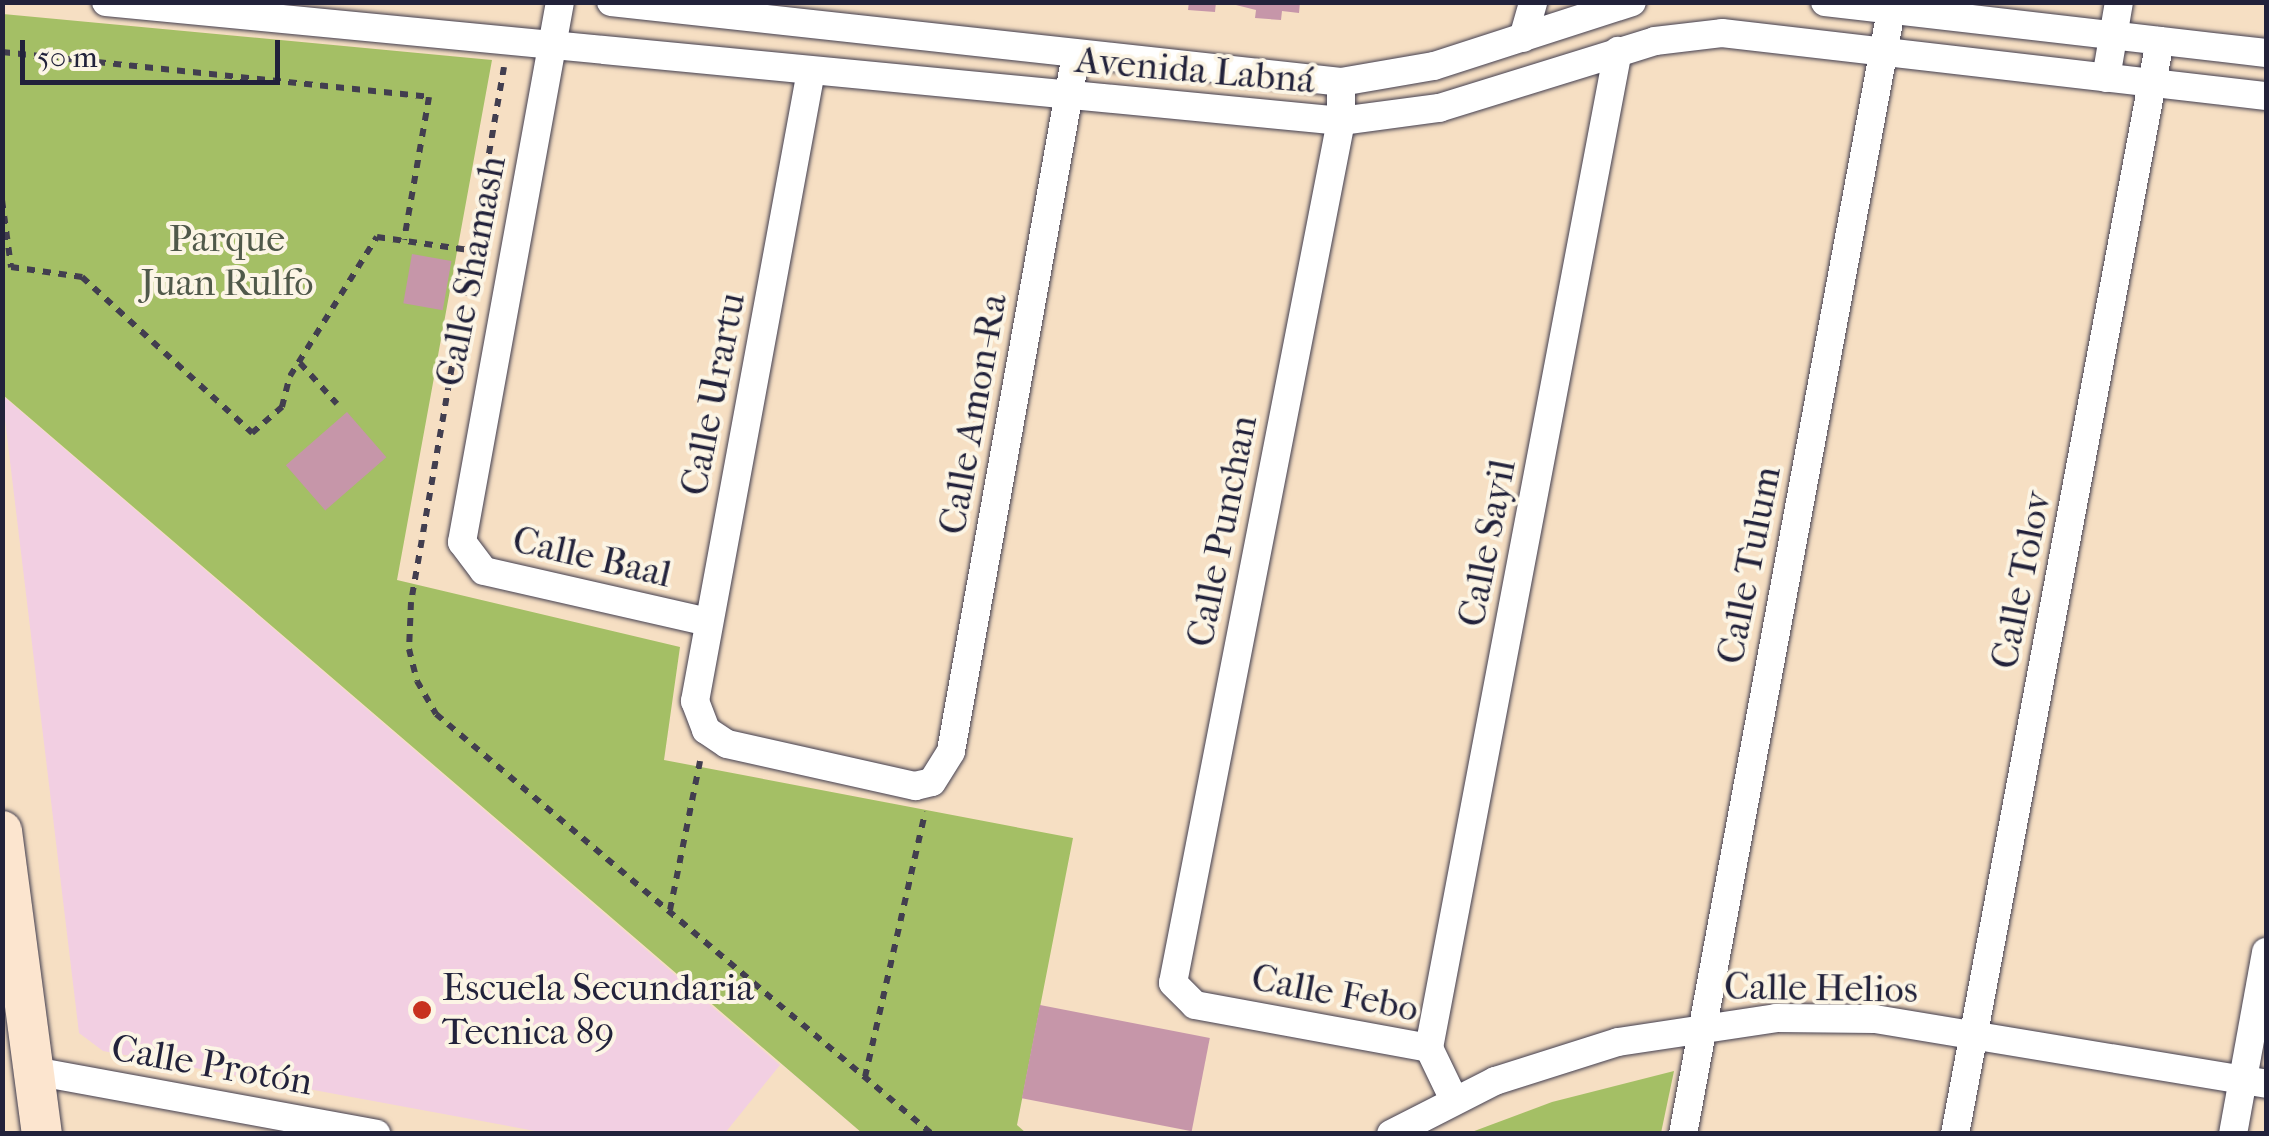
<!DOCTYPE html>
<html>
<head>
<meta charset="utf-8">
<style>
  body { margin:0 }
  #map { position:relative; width:2269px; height:1136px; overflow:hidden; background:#f6dfc3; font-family:"IM FELL French Canon",serif }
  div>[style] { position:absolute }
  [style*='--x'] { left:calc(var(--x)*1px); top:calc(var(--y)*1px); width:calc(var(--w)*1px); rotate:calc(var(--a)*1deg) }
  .built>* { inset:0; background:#f2cfe2 }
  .green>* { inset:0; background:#a4bf65 }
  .building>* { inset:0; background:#c696a9; transform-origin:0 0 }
  .path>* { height:6px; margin-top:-3px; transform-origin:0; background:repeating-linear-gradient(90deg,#423e4f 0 8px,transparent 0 16px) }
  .roads { filter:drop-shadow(0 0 2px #423e4f) drop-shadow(0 0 2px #423e4f) }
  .street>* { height:28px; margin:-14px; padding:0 14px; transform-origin:14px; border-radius:14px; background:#fff }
  .secondary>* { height:40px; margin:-20px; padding:0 20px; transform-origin:20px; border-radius:20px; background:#fce5cf }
  .dots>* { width:28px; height:28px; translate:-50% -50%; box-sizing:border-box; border:5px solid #fcf5e5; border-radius:50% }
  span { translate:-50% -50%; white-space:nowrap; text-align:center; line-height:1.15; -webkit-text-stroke:8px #fcf5e5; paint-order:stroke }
  .street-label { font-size:38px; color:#22223b }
  .park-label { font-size:38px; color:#50594a }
  .poi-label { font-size:38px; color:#22223b }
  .left { translate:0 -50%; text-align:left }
  .frame { position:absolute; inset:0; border:5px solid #22223b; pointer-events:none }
  .scale { position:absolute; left:20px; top:40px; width:260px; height:45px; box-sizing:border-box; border:5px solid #22223b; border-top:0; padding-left:12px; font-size:30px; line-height:35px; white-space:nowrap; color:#22223b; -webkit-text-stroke:8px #fcf5e5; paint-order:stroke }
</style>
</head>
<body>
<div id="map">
  <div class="built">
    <div style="clip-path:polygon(2px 395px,780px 1065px,725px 1133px,546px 1133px,103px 1051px,79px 1033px)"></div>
  </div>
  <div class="green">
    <div style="clip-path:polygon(3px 14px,492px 60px,397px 580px,680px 647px,664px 760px,1073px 838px,1017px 1125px,1026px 1133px,862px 1133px,3px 395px)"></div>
    <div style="clip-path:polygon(1674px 1071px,1661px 1133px,1469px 1133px,1552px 1102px)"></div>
  </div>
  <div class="building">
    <div style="clip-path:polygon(1189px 2px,1216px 2px,1215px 12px,1188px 10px)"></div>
    <div style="clip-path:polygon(1224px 2px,1300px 2px,1299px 13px,1282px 11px,1281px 20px,1255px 18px,1256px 10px)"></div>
    <div style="left:412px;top:254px;width:40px;height:50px;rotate:10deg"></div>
    <div style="left:347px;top:412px;width:60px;height:81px;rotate:49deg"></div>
    <div style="left:1040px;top:1005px;width:173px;height:95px;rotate:11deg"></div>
  </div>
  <div class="path">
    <div style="--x:2;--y:52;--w:429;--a:6"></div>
    <div style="--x:429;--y:97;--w:145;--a:99.9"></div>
    <div style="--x:504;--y:67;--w:543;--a:99.86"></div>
    <div style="--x:411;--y:602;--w:47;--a:92.4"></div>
    <div style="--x:409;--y:649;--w:33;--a:76"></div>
    <div style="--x:417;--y:681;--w:38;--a:60"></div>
    <div style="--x:436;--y:714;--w:650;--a:40.26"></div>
    <div style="--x:2;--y:200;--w:68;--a:82.3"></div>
    <div style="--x:11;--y:267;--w:72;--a:8"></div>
    <div style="--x:82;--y:277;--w:231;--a:42.5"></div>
    <div style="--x:252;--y:433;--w:40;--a:-41"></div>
    <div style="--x:282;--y:407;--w:32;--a:-76"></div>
    <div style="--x:290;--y:376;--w:164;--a:-58"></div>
    <div style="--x:377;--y:237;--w:100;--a:8"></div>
    <div style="--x:300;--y:363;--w:55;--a:47.9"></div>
    <div style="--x:670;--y:910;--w:152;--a:-78.6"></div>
    <div style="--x:865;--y:1077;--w:272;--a:-77.2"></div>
  </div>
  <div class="roads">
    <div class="street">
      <div style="--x:106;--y:2;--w:1241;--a:5.5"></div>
      <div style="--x:1341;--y:121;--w:99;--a:-7.6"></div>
      <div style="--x:1439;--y:108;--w:226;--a:-17.2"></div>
      <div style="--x:1655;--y:41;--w:67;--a:-6.8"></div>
      <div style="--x:1722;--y:33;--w:548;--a:6.61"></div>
      <div style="--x:560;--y:2;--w:549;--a:100.29"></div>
      <div style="--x:462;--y:542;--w:36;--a:53"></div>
      <div style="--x:484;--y:571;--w:230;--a:12.8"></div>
      <div style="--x:611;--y:2;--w:734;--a:6.25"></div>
      <div style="--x:1341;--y:82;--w:94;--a:-9.8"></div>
      <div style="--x:1434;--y:66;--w:208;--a:-17.9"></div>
      <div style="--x:1825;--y:2;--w:444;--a:6.6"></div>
      <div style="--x:1523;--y:38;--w:37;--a:-74"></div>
      <div style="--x:811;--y:71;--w:641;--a:100.43"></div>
      <div style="--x:695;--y:701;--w:31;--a:69"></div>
      <div style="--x:706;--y:730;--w:25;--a:34"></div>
      <div style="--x:727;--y:744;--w:193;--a:12.6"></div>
      <div style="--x:915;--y:786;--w:17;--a:-13"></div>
      <div style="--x:932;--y:782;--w:36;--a:-58"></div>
      <div style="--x:951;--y:751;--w:708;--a:-79.83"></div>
      <div style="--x:2106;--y:78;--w:77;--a:-80.3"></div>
      <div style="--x:1341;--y:82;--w:39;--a:90"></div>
      <div style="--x:1341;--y:121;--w:878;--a:101.03"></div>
      <div style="--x:1173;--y:983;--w:31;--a:45"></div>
      <div style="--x:1195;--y:1005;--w:238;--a:10.4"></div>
      <div style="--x:1429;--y:1048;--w:1015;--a:-79.27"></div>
      <div style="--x:1429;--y:1048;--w:58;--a:64.3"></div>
      <div style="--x:34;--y:1071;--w:348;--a:10.4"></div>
      <div style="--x:1391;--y:1134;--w:117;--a:-27"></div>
      <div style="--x:1495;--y:1081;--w:129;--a:-17.6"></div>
      <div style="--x:1618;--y:1042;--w:160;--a:-8.6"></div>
      <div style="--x:1776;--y:1018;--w:99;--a:0.6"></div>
      <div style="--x:1875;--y:1019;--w:396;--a:9.4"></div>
      <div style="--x:1683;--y:1134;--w:1142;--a:-79.51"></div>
      <div style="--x:1955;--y:1134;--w:1112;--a:-79.38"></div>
      <div style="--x:2233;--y:1134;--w:185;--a:-79.7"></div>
    </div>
    <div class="secondary">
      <div style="--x:2;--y:831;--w:306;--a:82.5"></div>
    </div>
  </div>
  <div class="dots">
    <div style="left:422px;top:1010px;background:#c8321e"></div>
  </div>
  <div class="street-label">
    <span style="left:1195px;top:70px;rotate:5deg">Avenida Labná</span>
    <span style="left:471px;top:271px;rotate:-79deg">Calle Shamash</span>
    <span style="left:713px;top:394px;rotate:-79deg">Calle Urartu</span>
    <span style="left:973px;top:414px;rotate:-80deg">Calle Amon-Ra</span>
    <span style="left:1222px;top:531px;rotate:-79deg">Calle Punchan</span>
    <span style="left:1487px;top:543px;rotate:-79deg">Calle Sayil</span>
    <span style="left:592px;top:557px;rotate:13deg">Calle Baal</span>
    <span style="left:1749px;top:565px;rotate:-79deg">Calle Tulum</span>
    <span style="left:2021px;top:580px;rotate:-79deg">Calle Tolov</span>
    <span style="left:1821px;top:988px;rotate:1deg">Calle Helios</span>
    <span style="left:1335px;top:993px;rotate:11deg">Calle Febo</span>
    <span style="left:212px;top:1065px;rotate:10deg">Calle Protón</span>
  </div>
  <div class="park-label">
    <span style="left:227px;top:261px">Parque<br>Juan Rulfo</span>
  </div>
  <div class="poi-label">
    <span class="left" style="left:442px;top:1010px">Escuela Secundaria<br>Tecnica 89</span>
  </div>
  <div class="frame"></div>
  <div class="scale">50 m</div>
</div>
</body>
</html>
